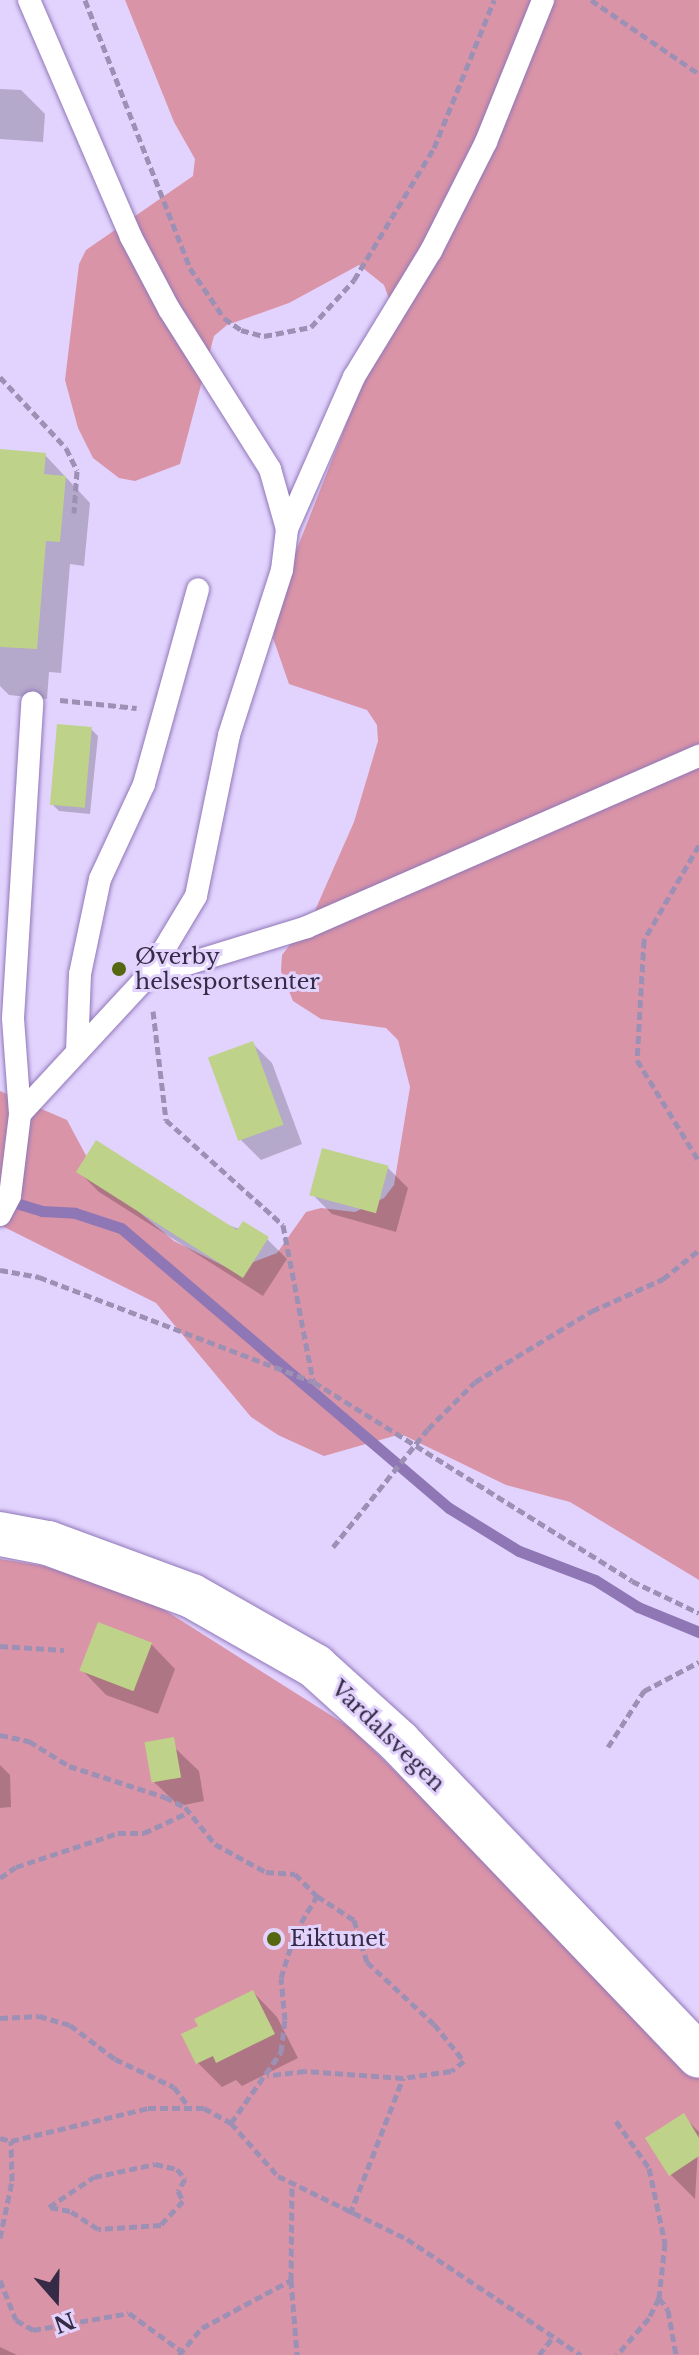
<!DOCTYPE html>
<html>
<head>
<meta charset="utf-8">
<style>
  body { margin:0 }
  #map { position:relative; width:699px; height:2355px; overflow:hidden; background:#e2d3fe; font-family:"Libre Baskerville",serif }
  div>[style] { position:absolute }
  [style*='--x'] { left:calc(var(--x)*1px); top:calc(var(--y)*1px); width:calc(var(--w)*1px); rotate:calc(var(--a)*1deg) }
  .green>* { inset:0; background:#da94a7 }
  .shadow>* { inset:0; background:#0003 }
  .stream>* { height:11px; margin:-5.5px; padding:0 5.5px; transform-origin:5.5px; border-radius:5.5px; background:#8f77b6 }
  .building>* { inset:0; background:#bed28a; transform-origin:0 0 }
  .path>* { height:5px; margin-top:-2.5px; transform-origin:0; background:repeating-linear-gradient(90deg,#9d90b5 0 8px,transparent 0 12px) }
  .roads { filter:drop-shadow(0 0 2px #9077b8) drop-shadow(0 0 2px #9077b8) }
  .lane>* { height:22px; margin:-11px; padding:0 11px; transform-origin:11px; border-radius:11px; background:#fff }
  .secondary>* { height:44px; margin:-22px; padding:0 22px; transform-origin:22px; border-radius:22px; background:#fff }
  .dots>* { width:22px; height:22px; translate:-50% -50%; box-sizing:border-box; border:4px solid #e2d3fe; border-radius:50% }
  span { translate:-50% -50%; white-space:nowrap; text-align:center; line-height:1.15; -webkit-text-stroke:6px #e2d3fe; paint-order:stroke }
  .poi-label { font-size:22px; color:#352b46 }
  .left { translate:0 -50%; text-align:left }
  .street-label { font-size:22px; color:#352b46 }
  .north { position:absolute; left:16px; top:2259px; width:80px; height:80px; -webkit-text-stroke:6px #e2d3fe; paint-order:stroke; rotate:160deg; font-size:22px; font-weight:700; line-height:32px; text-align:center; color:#352b46 }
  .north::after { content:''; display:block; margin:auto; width:28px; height:36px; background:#352b46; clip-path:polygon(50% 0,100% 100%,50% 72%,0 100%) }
</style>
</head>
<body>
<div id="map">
  <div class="green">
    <div style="clip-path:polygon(125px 0,699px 0,699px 1580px,570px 1502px,506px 1485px,401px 1434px,324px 1456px,278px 1435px,251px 1417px,156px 1303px,0 1225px,0 1091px,67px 1120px,98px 1178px,174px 1241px,232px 1270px,277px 1253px,306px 1212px,321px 1208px,355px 1212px,384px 1198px,394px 1185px,410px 1087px,398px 1040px,386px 1028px,321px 1019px,293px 1001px,281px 971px,282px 955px,313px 915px,354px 822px,378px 741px,377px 725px,367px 710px,289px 684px,273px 638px,287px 574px,360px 389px,395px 315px,384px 285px,359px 265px,289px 303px,227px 325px,214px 336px,180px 464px,135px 481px,119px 478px,93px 458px,78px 428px,65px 380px,79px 264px,86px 250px,193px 176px,195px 159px,174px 122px)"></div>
    <div style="clip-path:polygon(0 1559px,44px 1566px,155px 1604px,351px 1728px,699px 2068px,699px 2355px,0 2355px)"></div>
  </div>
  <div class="shadow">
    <div style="clip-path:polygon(0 89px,21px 90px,45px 114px,43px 142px,0 139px)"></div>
    <div style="clip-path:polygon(45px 455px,90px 503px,84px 566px,70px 564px,61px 673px,49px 672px,47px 699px,9px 695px,0 686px,0 463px)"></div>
    <div style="clip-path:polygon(91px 729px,98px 736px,90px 814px,59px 811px,52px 804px)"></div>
    <div style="clip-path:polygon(252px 1043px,272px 1063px,302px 1144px,261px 1160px,241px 1140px)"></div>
    <div style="clip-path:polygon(388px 1168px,408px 1188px,396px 1232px,332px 1214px,312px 1194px)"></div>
    <div style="clip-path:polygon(79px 1172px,267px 1239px,287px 1259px,263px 1296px,99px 1192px)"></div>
    <div style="clip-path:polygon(151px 1644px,175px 1669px,158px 1714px,106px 1695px,82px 1670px)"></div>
    <div style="clip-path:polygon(174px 1747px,199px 1771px,204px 1801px,179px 1806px,154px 1782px)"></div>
    <div style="clip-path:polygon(0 1765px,10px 1775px,11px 1807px,0 1808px)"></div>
    <div style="clip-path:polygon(253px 1992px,277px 2017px,298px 2058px,242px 2086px,236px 2080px,222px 2087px,198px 2063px,200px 2027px)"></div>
    <div style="clip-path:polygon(683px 2116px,699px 2132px,695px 2199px,671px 2175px,648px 2139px)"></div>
    <div style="clip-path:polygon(0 2347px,17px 2355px,0 2355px)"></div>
  </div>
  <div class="stream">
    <div style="--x:6;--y:1200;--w:38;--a:17"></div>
    <div style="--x:42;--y:1211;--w:33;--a:3"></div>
    <div style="--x:75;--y:1213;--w:48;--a:18.1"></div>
    <div style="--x:121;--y:1228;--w:431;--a:40.5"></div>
    <div style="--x:449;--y:1508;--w:82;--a:31.6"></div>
    <div style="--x:519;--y:1551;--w:81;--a:20.9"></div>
    <div style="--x:595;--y:1580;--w:51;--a:32.1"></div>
    <div style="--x:638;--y:1607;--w:66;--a:22.3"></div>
  </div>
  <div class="building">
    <div style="clip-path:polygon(0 449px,46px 453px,44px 474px,66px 476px,60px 542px,46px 541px,37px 649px,0 647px)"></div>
    <div style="left:57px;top:724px;width:35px;height:81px;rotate:5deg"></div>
    <div style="left:253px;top:1041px;width:89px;height:48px;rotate:70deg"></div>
    <div style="clip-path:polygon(96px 1140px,237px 1230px,243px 1221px,269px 1237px,243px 1278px,76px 1172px)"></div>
    <div style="left:322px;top:1148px;width:69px;height:49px;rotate:15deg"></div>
    <div style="left:98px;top:1622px;width:58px;height:52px;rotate:21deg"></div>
    <div style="left:174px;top:1737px;width:41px;height:30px;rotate:80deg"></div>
    <div style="clip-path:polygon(253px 1990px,275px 2034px,216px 2063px,213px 2056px,196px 2064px,181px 2034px,198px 2026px,194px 2019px)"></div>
    <div style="clip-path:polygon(684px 2113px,699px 2138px,699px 2156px,669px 2176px,645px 2138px)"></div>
  </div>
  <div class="path">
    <div style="--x:85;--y:0;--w:288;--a:68.6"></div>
    <div style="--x:190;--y:268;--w:60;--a:55.8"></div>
    <div style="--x:224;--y:318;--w:21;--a:35"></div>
    <div style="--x:241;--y:330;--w:24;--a:15"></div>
    <div style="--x:264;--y:336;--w:48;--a:-10.8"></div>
    <div style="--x:311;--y:327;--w:64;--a:-47.5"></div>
    <div style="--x:354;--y:280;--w:154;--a:-58.8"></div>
    <div style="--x:434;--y:148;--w:160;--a:-67.9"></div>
    <div style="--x:591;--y:0;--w:131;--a:34.4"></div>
    <div style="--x:0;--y:377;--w:97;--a:47.1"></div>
    <div style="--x:66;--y:448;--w:25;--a:64"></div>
    <div style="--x:77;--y:471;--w:42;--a:94.1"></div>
    <div style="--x:60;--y:700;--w:77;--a:5.9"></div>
    <div style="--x:699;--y:845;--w:110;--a:120.1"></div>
    <div style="--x:644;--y:940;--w:120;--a:93.3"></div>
    <div style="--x:637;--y:1060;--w:119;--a:58.5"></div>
    <div style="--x:153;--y:1011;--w:110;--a:83.2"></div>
    <div style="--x:166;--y:1120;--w:157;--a:41.9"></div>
    <div style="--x:283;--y:1225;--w:159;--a:79.1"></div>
    <div style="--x:0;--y:1270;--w:40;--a:10"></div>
    <div style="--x:39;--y:1277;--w:294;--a:20.9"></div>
    <div style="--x:314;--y:1382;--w:375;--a:32"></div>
    <div style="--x:632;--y:1581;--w:74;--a:25.5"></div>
    <div style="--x:333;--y:1547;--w:151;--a:-51.2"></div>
    <div style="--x:428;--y:1429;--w:66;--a:-45"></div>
    <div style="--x:475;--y:1382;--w:137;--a:-31.3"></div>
    <div style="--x:592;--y:1311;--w:78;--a:-24.3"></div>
    <div style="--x:663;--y:1279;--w:46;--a:-38.9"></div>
    <div style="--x:0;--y:1646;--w:64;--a:3.6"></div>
    <div style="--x:0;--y:1735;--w:30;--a:12"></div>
    <div style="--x:29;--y:1741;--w:47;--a:32"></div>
    <div style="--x:69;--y:1766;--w:101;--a:17.9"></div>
    <div style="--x:165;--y:1797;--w:22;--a:27"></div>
    <div style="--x:185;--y:1807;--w:48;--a:51"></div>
    <div style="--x:215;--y:1844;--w:58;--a:28.8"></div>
    <div style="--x:266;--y:1872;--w:29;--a:4"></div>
    <div style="--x:295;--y:1874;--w:31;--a:45"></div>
    <div style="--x:608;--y:1747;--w:67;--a:-57.3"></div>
    <div style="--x:644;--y:1691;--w:62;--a:-27.8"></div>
    <div style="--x:0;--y:1878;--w:19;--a:-35"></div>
    <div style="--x:16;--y:1867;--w:108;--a:-18.4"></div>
    <div style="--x:118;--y:1833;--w:26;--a:0"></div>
    <div style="--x:144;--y:1833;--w:50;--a:-25"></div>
    <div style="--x:0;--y:2018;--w:39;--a:-3"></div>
    <div style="--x:39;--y:2016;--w:32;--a:16"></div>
    <div style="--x:70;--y:2025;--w:56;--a:37.1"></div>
    <div style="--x:115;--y:2059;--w:65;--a:25.4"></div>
    <div style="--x:174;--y:2087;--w:21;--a:53"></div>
    <div style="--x:616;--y:2121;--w:57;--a:54.9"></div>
    <div style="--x:649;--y:2168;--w:77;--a:78"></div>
    <div style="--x:665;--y:2243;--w:55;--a:96.2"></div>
    <div style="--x:659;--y:2298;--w:22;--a:117"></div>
    <div style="--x:649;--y:2318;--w:49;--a:130.9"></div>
    <div style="--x:231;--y:2123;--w:87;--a:-54.8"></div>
    <div style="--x:281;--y:2052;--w:32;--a:-83"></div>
    <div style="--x:285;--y:2020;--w:42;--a:-95.4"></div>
    <div style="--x:281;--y:1978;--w:47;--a:-72.7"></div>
    <div style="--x:295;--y:1933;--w:43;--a:-59.3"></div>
    <div style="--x:317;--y:1896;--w:44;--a:33"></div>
    <div style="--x:354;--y:1920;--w:44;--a:72.8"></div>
    <div style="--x:367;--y:1962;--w:91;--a:42.8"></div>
    <div style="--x:434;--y:2024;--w:48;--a:51"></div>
    <div style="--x:464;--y:2061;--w:16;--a:142"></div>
    <div style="--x:451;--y:2071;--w:49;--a:171.7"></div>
    <div style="--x:403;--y:2078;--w:98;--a:-175.9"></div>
    <div style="--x:305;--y:2071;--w:38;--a:173"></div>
    <div style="--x:0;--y:2138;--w:11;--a:15"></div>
    <div style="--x:11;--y:2141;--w:141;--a:-13.5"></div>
    <div style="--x:148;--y:2108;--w:56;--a:0"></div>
    <div style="--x:204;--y:2108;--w:31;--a:29"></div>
    <div style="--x:231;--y:2123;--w:71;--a:48.4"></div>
    <div style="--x:278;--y:2176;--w:144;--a:26"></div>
    <div style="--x:407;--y:2239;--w:209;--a:33.7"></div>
    <div style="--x:155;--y:2164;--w:23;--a:13"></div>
    <div style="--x:177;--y:2169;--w:13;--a:51"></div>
    <div style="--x:185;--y:2179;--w:14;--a:120"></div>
    <div style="--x:178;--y:2191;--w:11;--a:63"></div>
    <div style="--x:183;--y:2201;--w:33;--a:133"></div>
    <div style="--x:161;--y:2225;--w:63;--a:176.4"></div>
    <div style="--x:98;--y:2229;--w:33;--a:-147"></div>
    <div style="--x:70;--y:2211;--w:21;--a:-169"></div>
    <div style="--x:49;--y:2207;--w:54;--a:-33.7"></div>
    <div style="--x:94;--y:2177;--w:62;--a:-12"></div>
    <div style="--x:350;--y:2214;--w:146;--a:-68.7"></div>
    <div style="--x:0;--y:2238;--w:58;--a:-78.1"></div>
    <div style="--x:12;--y:2181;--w:40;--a:-91.4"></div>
    <div style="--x:0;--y:2280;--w:43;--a:68.2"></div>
    <div style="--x:16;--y:2320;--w:20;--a:30"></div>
    <div style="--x:33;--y:2330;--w:97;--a:-10"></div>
    <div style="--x:129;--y:2313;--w:63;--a:36"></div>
    <div style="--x:291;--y:2280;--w:75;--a:85.4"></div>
    <div style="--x:659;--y:2298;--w:15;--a:53"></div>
    <div style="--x:668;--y:2310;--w:46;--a:79.9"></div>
    <div style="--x:179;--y:2355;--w:35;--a:-50"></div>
    <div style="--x:202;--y:2328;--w:101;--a:-28.3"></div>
    <div style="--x:291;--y:2280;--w:96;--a:-89.4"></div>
    <div style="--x:539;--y:2355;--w:24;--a:-52"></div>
  </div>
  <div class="roads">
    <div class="lane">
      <div style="--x:29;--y:0;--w:258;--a:66.7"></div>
      <div style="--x:131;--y:237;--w:81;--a:62.2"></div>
      <div style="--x:169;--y:309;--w:189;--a:57.7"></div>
      <div style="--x:270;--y:469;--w:62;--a:74.2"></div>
      <div style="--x:148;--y:976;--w:93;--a:-59"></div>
      <div style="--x:196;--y:896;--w:164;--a:-78.4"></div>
      <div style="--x:229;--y:735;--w:173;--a:-72.2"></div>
      <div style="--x:282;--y:570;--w:41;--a:-83"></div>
      <div style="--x:287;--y:529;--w:166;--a:-66.2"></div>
      <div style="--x:354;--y:377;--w:148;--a:-58.6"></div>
      <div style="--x:431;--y:251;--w:122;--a:-63.2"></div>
      <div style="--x:486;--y:142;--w:153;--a:-68.1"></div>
      <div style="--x:77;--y:1052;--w:78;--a:-87.8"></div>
      <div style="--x:80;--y:974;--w:97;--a:-78.1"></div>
      <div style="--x:100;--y:879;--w:105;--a:-65.1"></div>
      <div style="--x:144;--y:784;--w:202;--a:-74.5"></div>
      <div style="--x:20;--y:1114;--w:188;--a:-47.2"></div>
      <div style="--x:148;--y:976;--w:166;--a:-17.1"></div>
      <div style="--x:307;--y:927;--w:428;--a:-23.6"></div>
      <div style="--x:0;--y:1215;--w:21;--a:-62"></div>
      <div style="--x:10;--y:1196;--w:83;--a:-83"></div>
      <div style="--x:20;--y:1114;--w:96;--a:-94.2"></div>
      <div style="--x:13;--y:1018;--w:316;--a:-86.5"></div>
    </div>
    <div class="secondary">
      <div style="--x:0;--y:1534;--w:49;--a:10.6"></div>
      <div style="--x:48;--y:1543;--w:153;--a:20.2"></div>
      <div style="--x:192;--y:1596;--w:142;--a:29.6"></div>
      <div style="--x:315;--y:1666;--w:113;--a:42.1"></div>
      <div style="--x:399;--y:1742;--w:434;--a:46.3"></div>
    </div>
  </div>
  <div class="dots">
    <div style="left:119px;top:969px;background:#556711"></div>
    <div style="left:274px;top:1939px;background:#556711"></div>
  </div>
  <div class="poi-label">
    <span class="left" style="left:135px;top:969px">Øverby<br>helsesportsenter</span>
    <span class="left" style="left:290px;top:1939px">Eiktunet</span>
  </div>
  <div class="street-label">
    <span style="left:388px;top:1736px;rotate:44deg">Vardalsvegen</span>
  </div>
  <div class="north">N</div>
</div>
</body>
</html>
